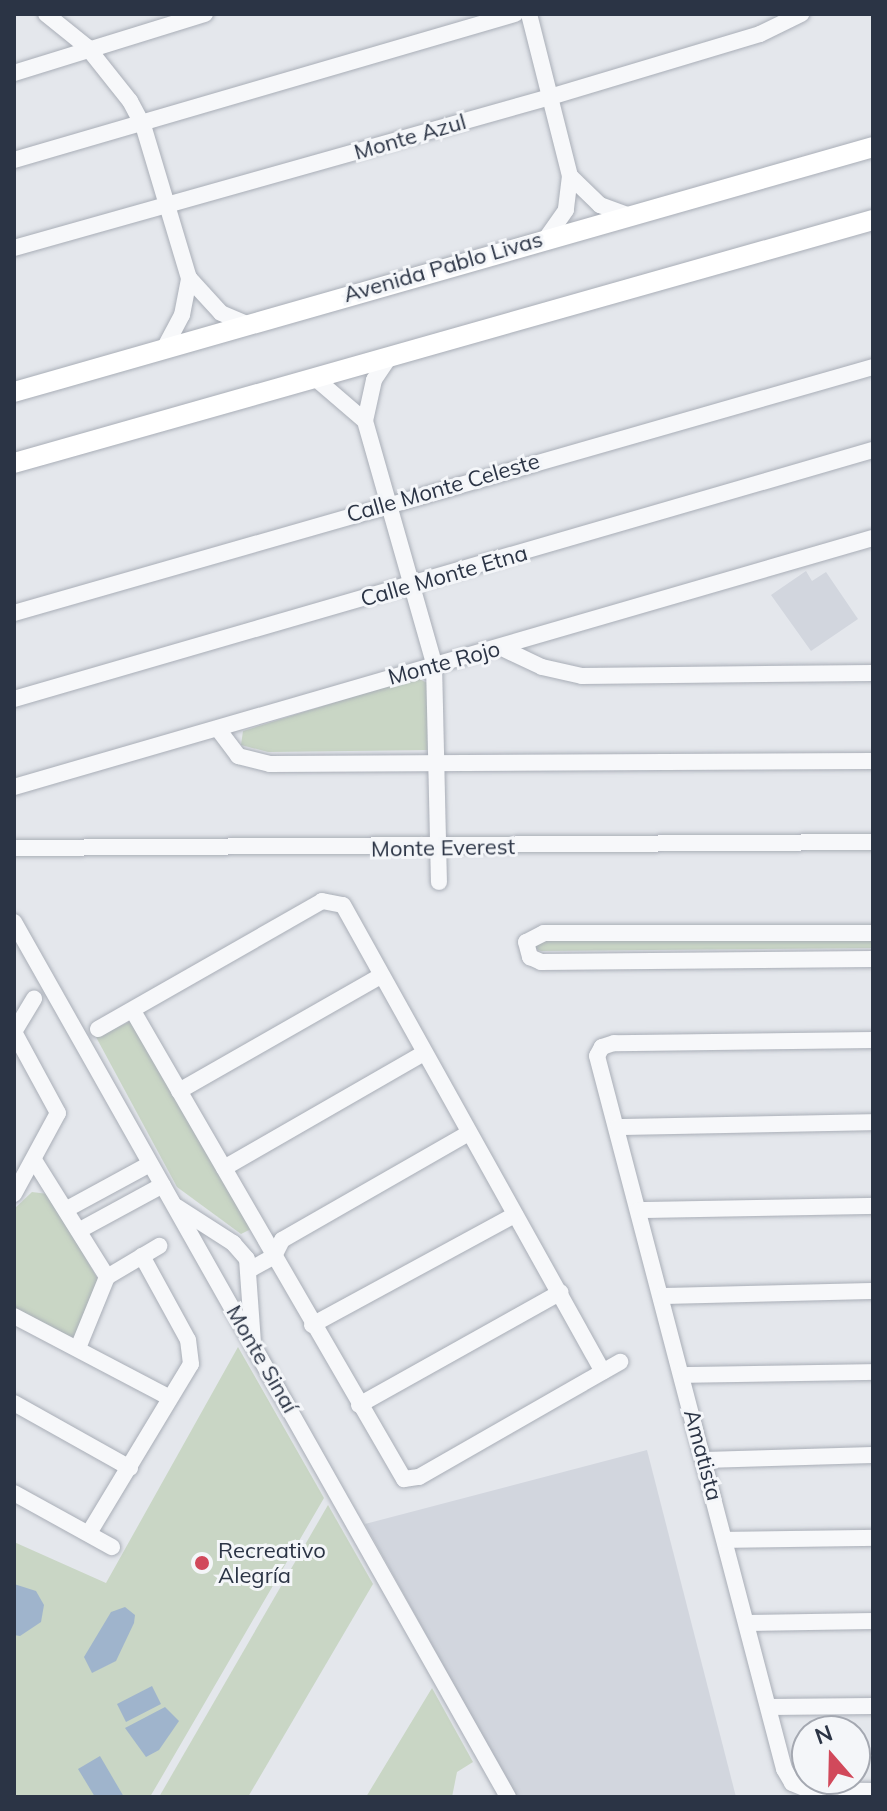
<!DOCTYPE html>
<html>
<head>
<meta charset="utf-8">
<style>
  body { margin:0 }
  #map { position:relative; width:887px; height:1811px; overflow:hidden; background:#e4e7ec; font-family:Mulish,sans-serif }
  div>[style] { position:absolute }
  .built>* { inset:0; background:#d2d6de }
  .green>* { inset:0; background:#c9d6c5 }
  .water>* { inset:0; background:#9fb4cc }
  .roads { filter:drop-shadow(0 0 2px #a9aeb7) drop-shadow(0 0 2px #a9aeb7) }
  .minor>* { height:16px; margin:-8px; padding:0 8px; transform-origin:8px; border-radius:8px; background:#f7f8fa }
  .major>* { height:20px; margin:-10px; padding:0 10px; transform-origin:10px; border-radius:10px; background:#fff }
  .dots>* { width:22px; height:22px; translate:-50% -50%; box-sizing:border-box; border:4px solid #f4f6f9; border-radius:50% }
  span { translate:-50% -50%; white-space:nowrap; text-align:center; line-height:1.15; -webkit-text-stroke:6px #f4f6f9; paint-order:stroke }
  .street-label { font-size:22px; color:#2b3445 }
  .poi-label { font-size:22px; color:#2b3445 }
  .left { translate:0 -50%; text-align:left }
  .frame { position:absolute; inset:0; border:16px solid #2b3445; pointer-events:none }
  .north { position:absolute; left:791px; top:1715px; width:80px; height:80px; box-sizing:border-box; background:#f4f6f9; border:2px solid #a4a8b1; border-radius:50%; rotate:340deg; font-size:22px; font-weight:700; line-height:32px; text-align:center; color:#2b3445 }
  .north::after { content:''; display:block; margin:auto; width:28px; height:36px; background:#d1495b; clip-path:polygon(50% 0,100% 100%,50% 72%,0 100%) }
</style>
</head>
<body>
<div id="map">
  <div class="built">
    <i style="clip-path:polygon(806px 571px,812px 581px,826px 572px,858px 619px,811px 651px,771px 595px)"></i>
    <i style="clip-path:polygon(647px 1450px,736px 1797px,516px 1797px,365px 1524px)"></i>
  </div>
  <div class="green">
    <i style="clip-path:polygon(416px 677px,427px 683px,429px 750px,268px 752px,241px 745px,243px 731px)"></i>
    <i style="clip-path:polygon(873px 937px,873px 948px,541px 951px,532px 947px,533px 939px)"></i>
    <i style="clip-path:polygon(131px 1021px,251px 1229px,241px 1234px,177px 1187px,96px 1037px)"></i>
    <i style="clip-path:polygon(32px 1192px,48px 1194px,99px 1281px,78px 1335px,70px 1338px,14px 1309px,14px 1209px)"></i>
    <i style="clip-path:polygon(238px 1347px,324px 1498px,150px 1797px,14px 1797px,14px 1542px,106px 1583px)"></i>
    <i style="clip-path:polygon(328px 1505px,373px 1584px,248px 1797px,159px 1797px)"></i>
    <i style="clip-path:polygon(432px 1688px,473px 1762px,457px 1772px,452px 1797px,366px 1797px)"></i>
  </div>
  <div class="water">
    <i style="clip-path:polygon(14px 1584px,36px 1591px,44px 1605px,41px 1622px,20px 1636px,14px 1635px)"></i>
    <i style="clip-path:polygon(125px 1607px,135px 1615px,134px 1623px,116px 1661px,92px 1673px,84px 1657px,111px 1612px)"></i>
    <i style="clip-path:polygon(152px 1686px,161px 1704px,126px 1722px,117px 1704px)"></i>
    <i style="clip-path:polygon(165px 1707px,179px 1721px,159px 1750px,146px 1757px,125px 1728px)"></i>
    <i style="clip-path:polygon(100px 1756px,124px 1797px,95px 1797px,78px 1769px)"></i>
  </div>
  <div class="roads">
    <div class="minor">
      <i style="left:46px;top:14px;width:53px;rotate:38.8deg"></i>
      <i style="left:87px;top:47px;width:69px;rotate:51.5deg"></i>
      <i style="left:130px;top:101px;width:27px;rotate:62deg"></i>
      <i style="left:143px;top:125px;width:160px;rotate:73.3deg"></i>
      <i style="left:189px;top:278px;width:47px;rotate:47.6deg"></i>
      <i style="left:221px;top:313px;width:25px;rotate:23deg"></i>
      <i style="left:529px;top:14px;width:167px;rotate:75.8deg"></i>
      <i style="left:570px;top:176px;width:34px;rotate:97deg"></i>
      <i style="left:566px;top:210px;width:35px;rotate:125deg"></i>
      <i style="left:14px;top:73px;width:200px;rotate:-17.2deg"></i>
      <i style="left:14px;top:160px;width:522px;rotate:-16.25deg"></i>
      <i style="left:570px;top:176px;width:42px;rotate:44deg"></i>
      <i style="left:600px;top:205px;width:32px;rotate:20deg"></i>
      <i style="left:14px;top:248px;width:557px;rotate:-15.73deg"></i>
      <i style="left:550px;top:97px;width:219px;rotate:-16.7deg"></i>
      <i style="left:760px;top:34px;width:46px;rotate:-26deg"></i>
      <i style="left:166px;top:345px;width:34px;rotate:-62deg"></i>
      <i style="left:182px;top:315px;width:38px;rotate:-79deg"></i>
      <i style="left:388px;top:359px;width:25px;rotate:124deg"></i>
      <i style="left:374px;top:380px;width:42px;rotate:102.4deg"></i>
      <i style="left:365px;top:421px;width:253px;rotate:74.1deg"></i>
      <i style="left:434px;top:664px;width:218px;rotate:88.7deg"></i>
      <i style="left:315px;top:378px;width:66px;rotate:40.7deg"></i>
      <i style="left:14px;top:613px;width:894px;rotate:-15.98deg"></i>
      <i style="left:502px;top:648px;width:44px;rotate:25.4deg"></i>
      <i style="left:542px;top:667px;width:41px;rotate:12.7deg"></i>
      <i style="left:582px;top:676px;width:291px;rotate:-0.6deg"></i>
      <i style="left:14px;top:699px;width:894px;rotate:-16.17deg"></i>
      <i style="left:218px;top:729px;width:34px;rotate:53deg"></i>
      <i style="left:238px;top:756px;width:33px;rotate:14deg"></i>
      <i style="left:270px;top:764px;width:603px;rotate:-0.29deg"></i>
      <i style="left:14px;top:787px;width:894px;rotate:-16.17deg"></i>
      <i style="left:14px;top:848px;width:859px;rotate:-0.4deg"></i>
      <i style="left:14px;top:922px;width:1005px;rotate:60.55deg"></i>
      <i style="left:873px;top:933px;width:329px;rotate:180deg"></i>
      <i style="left:544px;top:933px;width:20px;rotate:153deg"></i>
      <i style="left:526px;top:942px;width:16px;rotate:75deg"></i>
      <i style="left:530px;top:957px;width:12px;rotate:24deg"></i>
      <i style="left:541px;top:962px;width:332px;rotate:-0.5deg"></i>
      <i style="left:133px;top:1011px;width:541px;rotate:59.93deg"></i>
      <i style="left:404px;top:1479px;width:15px;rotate:-8deg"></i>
      <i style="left:419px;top:1477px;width:232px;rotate:-29.8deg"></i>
      <i style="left:98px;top:1029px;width:258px;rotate:-29.7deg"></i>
      <i style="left:322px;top:901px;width:21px;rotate:11deg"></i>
      <i style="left:343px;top:905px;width:534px;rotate:60.89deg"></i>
      <i style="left:14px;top:1032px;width:39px;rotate:-59deg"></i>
      <i style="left:873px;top:1040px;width:259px;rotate:179.3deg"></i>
      <i style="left:614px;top:1043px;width:13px;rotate:162deg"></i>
      <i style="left:602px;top:1047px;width:10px;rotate:119deg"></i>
      <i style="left:597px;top:1056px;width:737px;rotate:75.3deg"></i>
      <i style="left:784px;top:1769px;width:16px;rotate:60deg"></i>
      <i style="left:792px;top:1783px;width:18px;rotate:22deg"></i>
      <i style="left:809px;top:1790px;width:64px;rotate:0.9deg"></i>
      <i style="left:179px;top:1091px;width:232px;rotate:-29.7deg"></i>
      <i style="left:618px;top:1127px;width:255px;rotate:-1.1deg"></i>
      <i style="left:34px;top:1160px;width:138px;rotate:58deg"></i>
      <i style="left:224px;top:1168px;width:231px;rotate:-29.9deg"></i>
      <i style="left:14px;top:1194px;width:92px;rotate:-61.5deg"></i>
      <i style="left:58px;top:1113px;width:92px;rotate:-118.5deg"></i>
      <i style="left:177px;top:1207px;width:67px;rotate:32.7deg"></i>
      <i style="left:233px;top:1243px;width:21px;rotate:49deg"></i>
      <i style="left:247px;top:1259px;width:84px;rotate:85.9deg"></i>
      <i style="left:67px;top:1209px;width:94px;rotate:-28.5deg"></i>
      <i style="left:639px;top:1210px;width:234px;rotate:-1deg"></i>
      <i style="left:80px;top:1230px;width:94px;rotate:-28.5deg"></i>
      <i style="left:251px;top:1269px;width:26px;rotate:-29deg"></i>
      <i style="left:274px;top:1256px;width:18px;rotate:-63deg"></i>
      <i style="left:282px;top:1240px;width:215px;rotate:-29.8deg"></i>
      <i style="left:107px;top:1277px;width:61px;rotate:-30.8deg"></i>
      <i style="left:662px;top:1296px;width:211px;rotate:-1.4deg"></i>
      <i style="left:14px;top:1316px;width:176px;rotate:27.7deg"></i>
      <i style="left:312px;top:1325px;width:231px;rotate:-28.5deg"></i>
      <i style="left:78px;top:1348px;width:77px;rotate:-67.8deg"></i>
      <i style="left:682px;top:1375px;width:191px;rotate:-0.9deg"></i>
      <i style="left:14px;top:1403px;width:133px;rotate:29.3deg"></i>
      <i style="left:359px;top:1405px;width:231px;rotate:-29.2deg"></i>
      <i style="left:704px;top:1460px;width:169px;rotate:-1.7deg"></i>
      <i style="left:14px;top:1493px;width:112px;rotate:28.9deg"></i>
      <i style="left:89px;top:1533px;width:197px;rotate:-58.9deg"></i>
      <i style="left:191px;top:1364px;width:24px;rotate:-97deg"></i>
      <i style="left:188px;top:1340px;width:96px;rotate:-118.7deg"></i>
      <i style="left:725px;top:1540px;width:148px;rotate:-0.8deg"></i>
      <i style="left:747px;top:1623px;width:126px;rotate:-0.9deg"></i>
      <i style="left:769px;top:1707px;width:104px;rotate:-0.6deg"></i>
    </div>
    <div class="major">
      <i style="left:14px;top:392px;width:893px;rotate:-15.92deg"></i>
      <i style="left:14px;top:463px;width:893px;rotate:-15.8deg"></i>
    </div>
  </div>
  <div class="dots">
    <i style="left:202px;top:1563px;background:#d1495b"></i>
  </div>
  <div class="street-label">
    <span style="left:410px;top:137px;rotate:-16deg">Monte Azul</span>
    <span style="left:443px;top:267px;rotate:-16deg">Avenida Pablo Livas</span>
    <span style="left:443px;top:488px;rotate:-16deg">Calle Monte Celeste</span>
    <span style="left:444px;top:576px;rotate:-16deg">Calle Monte Etna</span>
    <span style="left:444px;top:663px;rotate:-15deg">Monte Rojo</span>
    <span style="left:443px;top:848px;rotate:-1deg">Monte Everest</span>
    <span style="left:262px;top:1359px;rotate:60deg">Monte Sinaí</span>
    <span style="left:703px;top:1455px;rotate:75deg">Amatista</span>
  </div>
  <div class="poi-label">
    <span class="left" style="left:218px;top:1563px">Recreativo<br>Alegría</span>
  </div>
  <div class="frame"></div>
  <div class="north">N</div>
</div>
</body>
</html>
